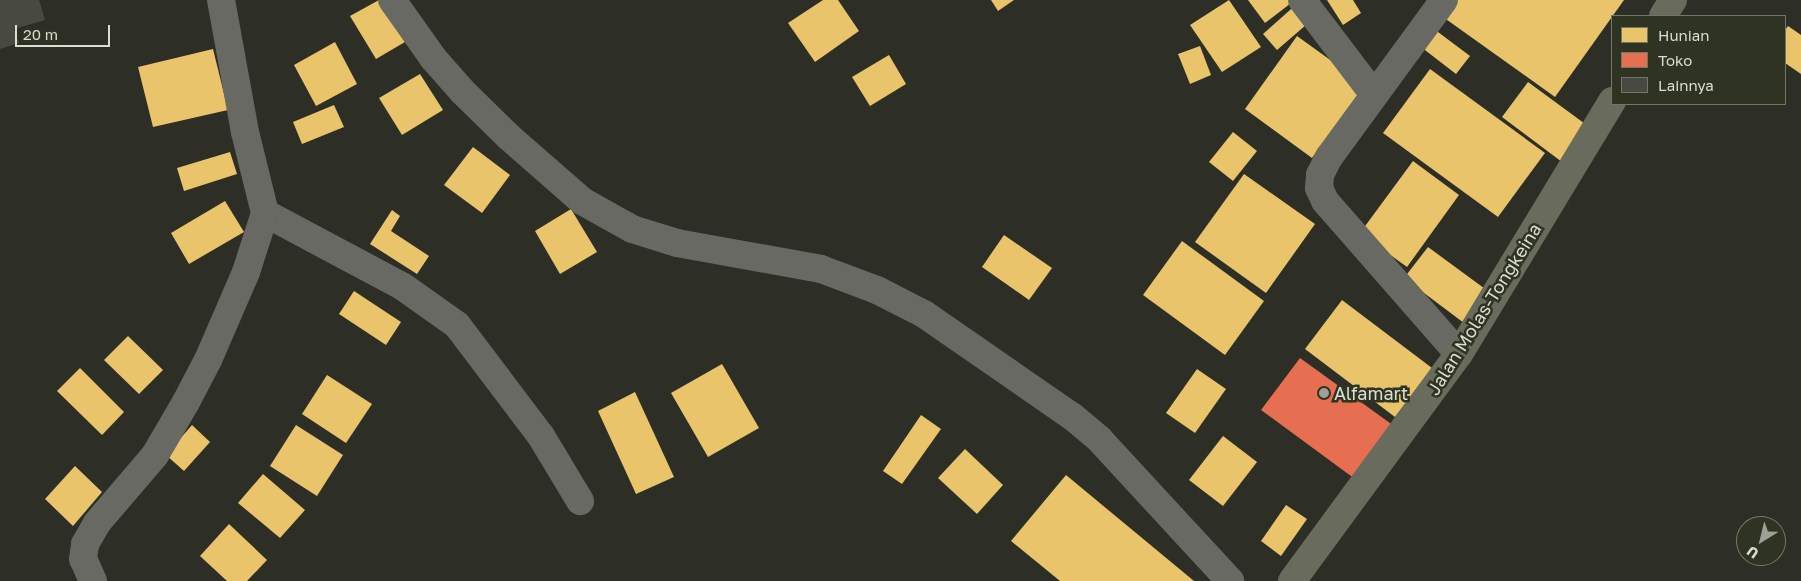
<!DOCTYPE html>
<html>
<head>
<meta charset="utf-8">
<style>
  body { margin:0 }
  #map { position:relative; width:1801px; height:581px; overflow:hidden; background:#2d2f26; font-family:"Golos Text",sans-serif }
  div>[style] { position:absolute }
  .homes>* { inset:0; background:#e9c46a }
  .shops>* { inset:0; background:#e76f51 }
  .building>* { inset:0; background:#484a42 }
  .minor>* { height:28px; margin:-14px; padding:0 14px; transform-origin:14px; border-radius:14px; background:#676962 }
  .major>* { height:28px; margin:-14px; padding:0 14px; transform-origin:14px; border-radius:14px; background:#696b5d }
  .dots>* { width:14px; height:14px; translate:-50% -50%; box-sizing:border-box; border:2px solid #2f3322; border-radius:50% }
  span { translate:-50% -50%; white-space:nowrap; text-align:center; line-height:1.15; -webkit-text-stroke:5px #2f3322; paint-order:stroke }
  .street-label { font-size:18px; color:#daddd2 }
  .poi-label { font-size:18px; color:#daddd2 }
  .left { translate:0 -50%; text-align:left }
  .legend { position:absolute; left:1611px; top:15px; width:175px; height:90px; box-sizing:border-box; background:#2f3322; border:1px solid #737768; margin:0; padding:6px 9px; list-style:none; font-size:15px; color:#daddd2 }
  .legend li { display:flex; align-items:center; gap:10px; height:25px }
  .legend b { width:25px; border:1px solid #737768 }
  .north { position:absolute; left:1736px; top:516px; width:50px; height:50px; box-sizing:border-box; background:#2f3322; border:1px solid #737768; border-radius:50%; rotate:216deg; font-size:14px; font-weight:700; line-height:20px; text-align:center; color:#daddd2 }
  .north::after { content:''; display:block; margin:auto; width:18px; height:22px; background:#9da096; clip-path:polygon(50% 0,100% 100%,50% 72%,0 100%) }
  .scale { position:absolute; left:15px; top:25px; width:95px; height:22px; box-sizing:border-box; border:2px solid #daddd2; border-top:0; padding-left:6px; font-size:15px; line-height:18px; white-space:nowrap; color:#daddd2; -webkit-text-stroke:4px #2f3322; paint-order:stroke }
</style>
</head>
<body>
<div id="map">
  <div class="homes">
    <i style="clip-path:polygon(379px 0,405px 42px,376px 59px,350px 16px)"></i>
    <i style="clip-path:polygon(823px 0,838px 0,859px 31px,815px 62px,788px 23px)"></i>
    <i style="clip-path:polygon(991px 0,1014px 0,998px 11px)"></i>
    <i style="clip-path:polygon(1229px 0,1261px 47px,1222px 72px,1190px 25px)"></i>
    <i style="clip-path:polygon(1248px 0,1295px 0,1265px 23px)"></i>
    <i style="clip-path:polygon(1327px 0,1353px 0,1361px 13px,1343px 25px)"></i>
    <i style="clip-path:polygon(1455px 0,1624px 0,1555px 97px,1443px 17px)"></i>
    <i style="clip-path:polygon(1299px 2px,1314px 18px,1277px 50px,1263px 34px)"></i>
    <i style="clip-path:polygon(1788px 26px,1801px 35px,1801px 74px,1785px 63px,1785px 30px)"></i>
    <i style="clip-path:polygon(1434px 29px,1470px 56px,1456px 74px,1421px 47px)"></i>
    <i style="clip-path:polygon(1297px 36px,1365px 85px,1312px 158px,1245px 109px)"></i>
    <i style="clip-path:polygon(335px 42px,357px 84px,316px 106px,294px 65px)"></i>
    <i style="clip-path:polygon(1200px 46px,1211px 75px,1190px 84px,1178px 54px)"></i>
    <i style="clip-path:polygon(213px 49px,228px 110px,153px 127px,138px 67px)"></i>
    <i style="clip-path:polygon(889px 55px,906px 84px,870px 106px,852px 77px)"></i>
    <i style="clip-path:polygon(1430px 69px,1545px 153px,1498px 217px,1383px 133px)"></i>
    <i style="clip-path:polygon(420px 74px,443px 110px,402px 135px,379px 98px)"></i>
    <i style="clip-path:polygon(1528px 82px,1592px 129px,1566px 165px,1502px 117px)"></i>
    <i style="clip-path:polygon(334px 105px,344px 127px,302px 144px,293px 122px)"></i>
    <i style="clip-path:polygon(1233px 132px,1257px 151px,1233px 181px,1209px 162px)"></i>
    <i style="clip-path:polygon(473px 147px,510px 175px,482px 213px,444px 185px)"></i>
    <i style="clip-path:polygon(230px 152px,237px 174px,184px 191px,177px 168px)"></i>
    <i style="clip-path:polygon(1413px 161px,1459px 195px,1407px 267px,1360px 233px)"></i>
    <i style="clip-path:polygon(1244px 174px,1315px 224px,1266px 293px,1195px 242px)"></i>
    <i style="clip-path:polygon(225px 201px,244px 232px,189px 264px,171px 233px)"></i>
    <i style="clip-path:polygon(571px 209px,597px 252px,560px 274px,535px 231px)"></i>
    <i style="clip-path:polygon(392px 210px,400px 216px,391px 231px,429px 256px,417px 274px,370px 244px)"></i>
    <i style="clip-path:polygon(1004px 235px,1052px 268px,1029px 300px,982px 267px)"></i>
    <i style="clip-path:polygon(1182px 241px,1264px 301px,1225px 355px,1143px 295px)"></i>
    <i style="clip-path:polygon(1428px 247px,1492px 294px,1468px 326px,1404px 278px)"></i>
    <i style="clip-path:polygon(354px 291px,401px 322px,386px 345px,339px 314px)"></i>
    <i style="clip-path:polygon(1342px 300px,1432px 368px,1395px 417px,1305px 349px)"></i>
    <i style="clip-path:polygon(128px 336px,163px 370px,139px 394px,104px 360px)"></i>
    <i style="clip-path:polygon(722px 364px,759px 428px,708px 457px,671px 393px)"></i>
    <i style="clip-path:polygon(80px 368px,124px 412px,102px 435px,57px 391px)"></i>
    <i style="clip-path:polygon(1197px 369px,1226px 389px,1195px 433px,1166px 413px)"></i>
    <i style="clip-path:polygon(327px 375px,372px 404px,346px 443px,302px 414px)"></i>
    <i style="clip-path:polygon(635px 392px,674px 477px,636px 494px,598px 411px)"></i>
    <i style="clip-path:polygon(921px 415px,941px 429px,902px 484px,883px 471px)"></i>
    <i style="clip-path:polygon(192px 425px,210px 442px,184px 471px,166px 455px)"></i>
    <i style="clip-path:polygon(296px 425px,343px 455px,317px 496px,270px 466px)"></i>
    <i style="clip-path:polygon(1223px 436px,1257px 462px,1223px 506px,1189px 480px)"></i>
    <i style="clip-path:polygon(965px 449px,1003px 485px,977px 514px,938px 478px)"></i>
    <i style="clip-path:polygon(75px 466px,102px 492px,73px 526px,45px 499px)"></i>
    <i style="clip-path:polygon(263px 474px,305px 510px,280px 538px,238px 503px)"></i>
    <i style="clip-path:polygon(1066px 475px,1194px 581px,1060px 581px,1011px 541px)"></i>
    <i style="clip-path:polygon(1286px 505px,1307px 519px,1281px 556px,1261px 541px)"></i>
    <i style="clip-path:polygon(229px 524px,267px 560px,247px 581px,227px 581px,200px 556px)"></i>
  </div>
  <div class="shops">
    <i style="clip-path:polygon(1300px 358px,1394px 426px,1355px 479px,1261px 410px)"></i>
  </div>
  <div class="building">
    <i style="clip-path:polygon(0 0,39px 0,45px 20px,14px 29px,19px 43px,0 49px)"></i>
  </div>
  <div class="minor">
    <i style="left:392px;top:0;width:71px;rotate:54.7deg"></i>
    <i style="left:433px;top:58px;width:45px;rotate:48.6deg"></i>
    <i style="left:463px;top:92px;width:64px;rotate:44.4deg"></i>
    <i style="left:509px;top:137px;width:97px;rotate:41.2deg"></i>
    <i style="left:582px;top:201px;width:57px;rotate:29.2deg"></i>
    <i style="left:632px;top:229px;width:47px;rotate:17.3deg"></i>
    <i style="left:677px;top:243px;width:146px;rotate:10.2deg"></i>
    <i style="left:821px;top:269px;width:60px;rotate:20.6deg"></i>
    <i style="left:877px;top:290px;width:53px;rotate:27.1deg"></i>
    <i style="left:924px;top:314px;width:181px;rotate:34.7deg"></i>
    <i style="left:1073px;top:417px;width:35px;rotate:40deg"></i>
    <i style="left:1100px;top:440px;width:192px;rotate:47.3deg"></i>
    <i style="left:1302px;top:0;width:119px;rotate:52.8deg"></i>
    <i style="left:1444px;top:0;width:195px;rotate:126.2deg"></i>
    <i style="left:1329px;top:157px;width:20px;rotate:117deg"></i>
    <i style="left:1320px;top:175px;width:13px;rotate:94deg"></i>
    <i style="left:1319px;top:188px;width:14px;rotate:65deg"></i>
    <i style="left:1325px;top:201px;width:203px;rotate:48.8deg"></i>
    <i style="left:265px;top:213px;width:155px;rotate:28.1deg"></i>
    <i style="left:402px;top:286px;width:67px;rotate:35.3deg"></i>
    <i style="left:457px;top:325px;width:139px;rotate:52.9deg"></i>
    <i style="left:541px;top:436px;width:76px;rotate:59deg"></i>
    <i style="left:93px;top:581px;width:24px;rotate:-114deg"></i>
    <i style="left:83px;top:559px;width:15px;rotate:-82deg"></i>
    <i style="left:85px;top:544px;width:24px;rotate:-60deg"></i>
    <i style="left:97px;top:523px;width:89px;rotate:-49.5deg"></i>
    <i style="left:155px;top:455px;width:61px;rotate:-59.7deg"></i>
    <i style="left:186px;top:402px;width:47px;rotate:-62.4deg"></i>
    <i style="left:208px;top:360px;width:96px;rotate:-66.6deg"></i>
    <i style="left:246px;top:272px;width:62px;rotate:-72.1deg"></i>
    <i style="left:265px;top:213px;width:83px;rotate:-103.9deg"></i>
    <i style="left:245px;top:132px;width:134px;rotate:-100.3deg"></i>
  </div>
  <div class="major">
    <i style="left:1663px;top:16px;width:19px;rotate:-58deg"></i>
    <i style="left:1292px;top:581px;width:282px;rotate:-53.7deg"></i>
    <i style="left:1459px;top:354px;width:296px;rotate:-58.8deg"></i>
  </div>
  <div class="dots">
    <i style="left:1324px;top:393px;background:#9da096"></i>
  </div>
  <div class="street-label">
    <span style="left:1484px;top:309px;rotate:-58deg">Jalan Molas-Tongkeina</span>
  </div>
  <div class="poi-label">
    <span class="left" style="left:1334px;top:393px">Alfamart</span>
  </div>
  <ul class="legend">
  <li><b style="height:14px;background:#e9c46a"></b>Hunian</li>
  <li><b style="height:14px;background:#e76f51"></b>Toko</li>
  <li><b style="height:14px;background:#484a42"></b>Lainnya</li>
  </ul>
  <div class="north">U</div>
  <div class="scale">20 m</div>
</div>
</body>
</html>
